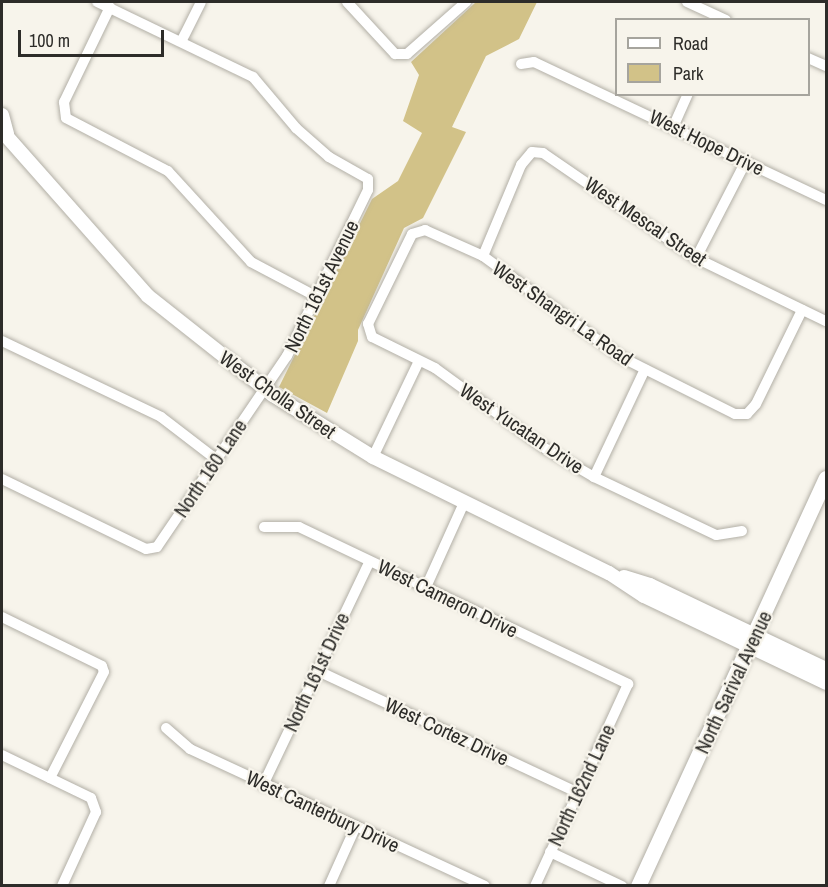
<!DOCTYPE html>
<html>
<head>
<meta charset="utf-8">
<style>
  body { margin:0 }
  #map { position:relative; width:828px; height:887px; overflow:hidden; background:#f7f4eb; font-family:"Archivo Narrow",sans-serif }
  div>[style] { position:absolute }
  .green>* { inset:0; background:#d2c288 }
  .roads { filter:drop-shadow(0 0 2px #b2afa6) drop-shadow(0 0 2px #b2afa6) }
  .minor>* { height:10px; margin:-5px; padding:0 5px; transform-origin:5px; border-radius:5px; background:#fff }
  .tertiary>* { height:14px; margin:-7px; padding:0 7px; transform-origin:7px; border-radius:7px; background:#fff }
  .secondary>* { height:15px; margin:-7.5px; padding:0 7.5px; transform-origin:7.5px; border-radius:7.5px; background:#fff }
  span { translate:-50% -50%; white-space:nowrap; text-align:center; line-height:1.15; -webkit-text-stroke:4.5px #f7f4eb; paint-order:stroke }
  .street-label { font-size:20px; color:#2d2c29 }
  .frame { position:absolute; inset:0; border:3px solid #2d2c29; pointer-events:none }
  .legend { position:absolute; left:615px; top:18px; width:195px; height:78px; box-sizing:border-box; background:#f7f4eb; border:2px solid #a6a49d; margin:0; padding:8px 10px; list-style:none; font-size:18px; color:#2d2c29 }
  .legend li { display:flex; align-items:center; gap:12px; height:30px }
  .legend b { width:30px; border:2px solid #a6a49d }
  .scale { position:absolute; left:18px; top:30px; width:146px; height:27px; box-sizing:border-box; border:3px solid #2d2c29; border-top:0; padding-left:8px; font-size:18px; line-height:21px; white-space:nowrap; color:#2d2c29; -webkit-text-stroke:4px #f7f4eb; paint-order:stroke }
</style>
</head>
<body>
<div id="map">
  <div class="green">
    <i style="clip-path:polygon(476px 2px,537px 2px,519px 39px,486px 56px,452px 127px,466px 132px,423px 218px,404px 228px,358px 330px,358px 341px,327px 413px,279px 387px,372px 199px,398px 181px,422px 133px,403px 121px,419px 75px,411px 62px)"></i>
  </div>
  <div class="roads">
    <div class="minor">
      <i style="left:347px;top:2px;width:71px;rotate:47.3deg"></i>
      <i style="left:395px;top:54px;width:12px"></i>
      <i style="left:407px;top:54px;width:79px;rotate:-41.4deg"></i>
      <i style="left:687px;top:2px;width:43px;rotate:24.8deg"></i>
      <i style="left:110px;top:7px;width:106px;rotate:115.8deg"></i>
      <i style="left:64px;top:102px;width:16px;rotate:83deg"></i>
      <i style="left:66px;top:118px;width:115px;rotate:27.5deg"></i>
      <i style="left:168px;top:171px;width:123px;rotate:47.6deg"></i>
      <i style="left:251px;top:262px;width:75px;rotate:27.9deg"></i>
      <i style="left:182px;top:40px;width:42px;rotate:-63.4deg"></i>
      <i style="left:808px;top:58px;width:20px;rotate:24deg"></i>
      <i style="left:521px;top:64px;width:13px;rotate:-9deg"></i>
      <i style="left:534px;top:62px;width:323px;rotate:25.3deg"></i>
      <i style="left:674px;top:125px;width:34px;rotate:-66deg"></i>
      <i style="left:483px;top:256px;width:99px;rotate:-67.3deg"></i>
      <i style="left:521px;top:165px;width:17px;rotate:-50deg"></i>
      <i style="left:532px;top:152px;width:11px;rotate:5deg"></i>
      <i style="left:543px;top:153px;width:186px;rotate:34.5deg"></i>
      <i style="left:696px;top:258px;width:144px;rotate:25.9deg"></i>
      <i style="left:696px;top:258px;width:109px;rotate:-62.7deg"></i>
      <i style="left:2px;top:341px;width:176px;rotate:25.5deg"></i>
      <i style="left:161px;top:417px;width:71px;rotate:37.5deg"></i>
      <i style="left:373px;top:457px;width:106px;rotate:-64.4deg"></i>
      <i style="left:594px;top:477px;width:119px;rotate:-64.7deg"></i>
      <i style="left:2px;top:479px;width:160px;rotate:25.9deg"></i>
      <i style="left:146px;top:549px;width:11px;rotate:-10deg"></i>
      <i style="left:157px;top:547px;width:231px;rotate:-55.8deg"></i>
      <i style="left:287px;top:356px;width:185px;rotate:-64deg"></i>
      <i style="left:368px;top:190px;width:11px;rotate:-90deg"></i>
      <i style="left:368px;top:179px;width:45px;rotate:-150.6deg"></i>
      <i style="left:329px;top:157px;width:44px;rotate:-138.7deg"></i>
      <i style="left:296px;top:128px;width:67px;rotate:-130.1deg"></i>
      <i style="left:253px;top:77px;width:173px;rotate:-154.3deg"></i>
      <i style="left:264px;top:527px;width:35px"></i>
      <i style="left:299px;top:527px;width:365px;rotate:25.5deg"></i>
      <i style="left:628px;top:684px;width:222px;rotate:114.7deg"></i>
      <i style="left:742px;top:531px;width:26px;rotate:171deg"></i>
      <i style="left:716px;top:535px;width:135px;rotate:-154.6deg"></i>
      <i style="left:594px;top:477px;width:56px;rotate:-149.7deg"></i>
      <i style="left:546px;top:449px;width:137px;rotate:-143.9deg"></i>
      <i style="left:435px;top:368px;width:70px;rotate:-153.8deg"></i>
      <i style="left:372px;top:337px;width:14px;rotate:-107deg"></i>
      <i style="left:368px;top:324px;width:100px;rotate:-63.9deg"></i>
      <i style="left:412px;top:234px;width:14px;rotate:-17deg"></i>
      <i style="left:425px;top:230px;width:64px;rotate:24.1deg"></i>
      <i style="left:483px;top:256px;width:171px;rotate:36.2deg"></i>
      <i style="left:621px;top:357px;width:127px;rotate:26.6deg"></i>
      <i style="left:735px;top:414px;width:12px"></i>
      <i style="left:747px;top:414px;width:13px;rotate:-48deg"></i>
      <i style="left:756px;top:404px;width:105px;rotate:-63.9deg"></i>
      <i style="left:426px;top:587px;width:92px;rotate:-65.7deg"></i>
      <i style="left:2px;top:617px;width:111px;rotate:26.1deg"></i>
      <i style="left:102px;top:666px;width:6px;rotate:72deg"></i>
      <i style="left:104px;top:672px;width:119px;rotate:117deg"></i>
      <i style="left:316px;top:670px;width:289px;rotate:25.1deg"></i>
      <i style="left:166px;top:728px;width:32px;rotate:41deg"></i>
      <i style="left:190px;top:749px;width:325px;rotate:24.9deg"></i>
      <i style="left:2px;top:755px;width:99px;rotate:25.8deg"></i>
      <i style="left:91px;top:798px;width:15px;rotate:70deg"></i>
      <i style="left:96px;top:812px;width:81px;rotate:114.7deg"></i>
      <i style="left:263px;top:785px;width:248px;rotate:-64.5deg"></i>
      <i style="left:550px;top:852px;width:80px;rotate:25.3deg"></i>
      <i style="left:329px;top:886px;width:66px;rotate:-65.8deg"></i>
    </div>
    <div class="tertiary">
      <i style="left:2px;top:115px;width:20px;rotate:75deg"></i>
      <i style="left:2px;top:131px;width:220px;rotate:48.5deg"></i>
      <i style="left:148px;top:296px;width:159px;rotate:38.4deg"></i>
      <i style="left:273px;top:395px;width:118px;rotate:31.8deg"></i>
      <i style="left:373px;top:457px;width:263px;rotate:26.2deg"></i>
      <i style="left:609px;top:573px;width:42px;rotate:33.3deg"></i>
      <i style="left:644px;top:596px;width:202px;rotate:25.5deg"></i>
      <i style="left:624px;top:577px;width:27px;rotate:17deg"></i>
      <i style="left:650px;top:585px;width:195px;rotate:25.5deg"></i>
    </div>
    <div class="secondary">
      <i style="left:638px;top:886px;width:449px;rotate:-65.3deg"></i>
    </div>
  </div>
  <div class="street-label">
    <span style="left:707px;top:142px;rotate:26deg">West Hope Drive</span>
    <span style="left:646px;top:221px;rotate:34deg">West Mescal Street</span>
    <span style="left:321px;top:286px;rotate:-64deg">North 161st Avenue</span>
    <span style="left:563px;top:313px;rotate:35deg">West Shangri La Road</span>
    <span style="left:278px;top:394px;rotate:35deg">West Cholla Street</span>
    <span style="left:522px;top:428px;rotate:34deg">West Yucatan Drive</span>
    <span style="left:210px;top:468px;rotate:-56deg">North 160 Lane</span>
    <span style="left:448px;top:598px;rotate:26deg">West Cameron Drive</span>
    <span style="left:316px;top:672px;rotate:-65deg">North 161st Drive</span>
    <span style="left:733px;top:682px;rotate:-65deg">North Sarival Avenue</span>
    <span style="left:447px;top:731px;rotate:25deg">West Cortez Drive</span>
    <span style="left:581px;top:785px;rotate:-65deg">North 162nd Lane</span>
    <span style="left:323px;top:811px;rotate:25deg">West Canterbury Drive</span>
  </div>
  <div class="frame"></div>
  <ul class="legend">
  <li><b style="height:8px;background:#fff"></b>Road</li>
  <li><b style="height:16px;background:#d2c288"></b>Park</li>
  </ul>
  <div class="scale">100 m</div>
</div>
</body>
</html>
